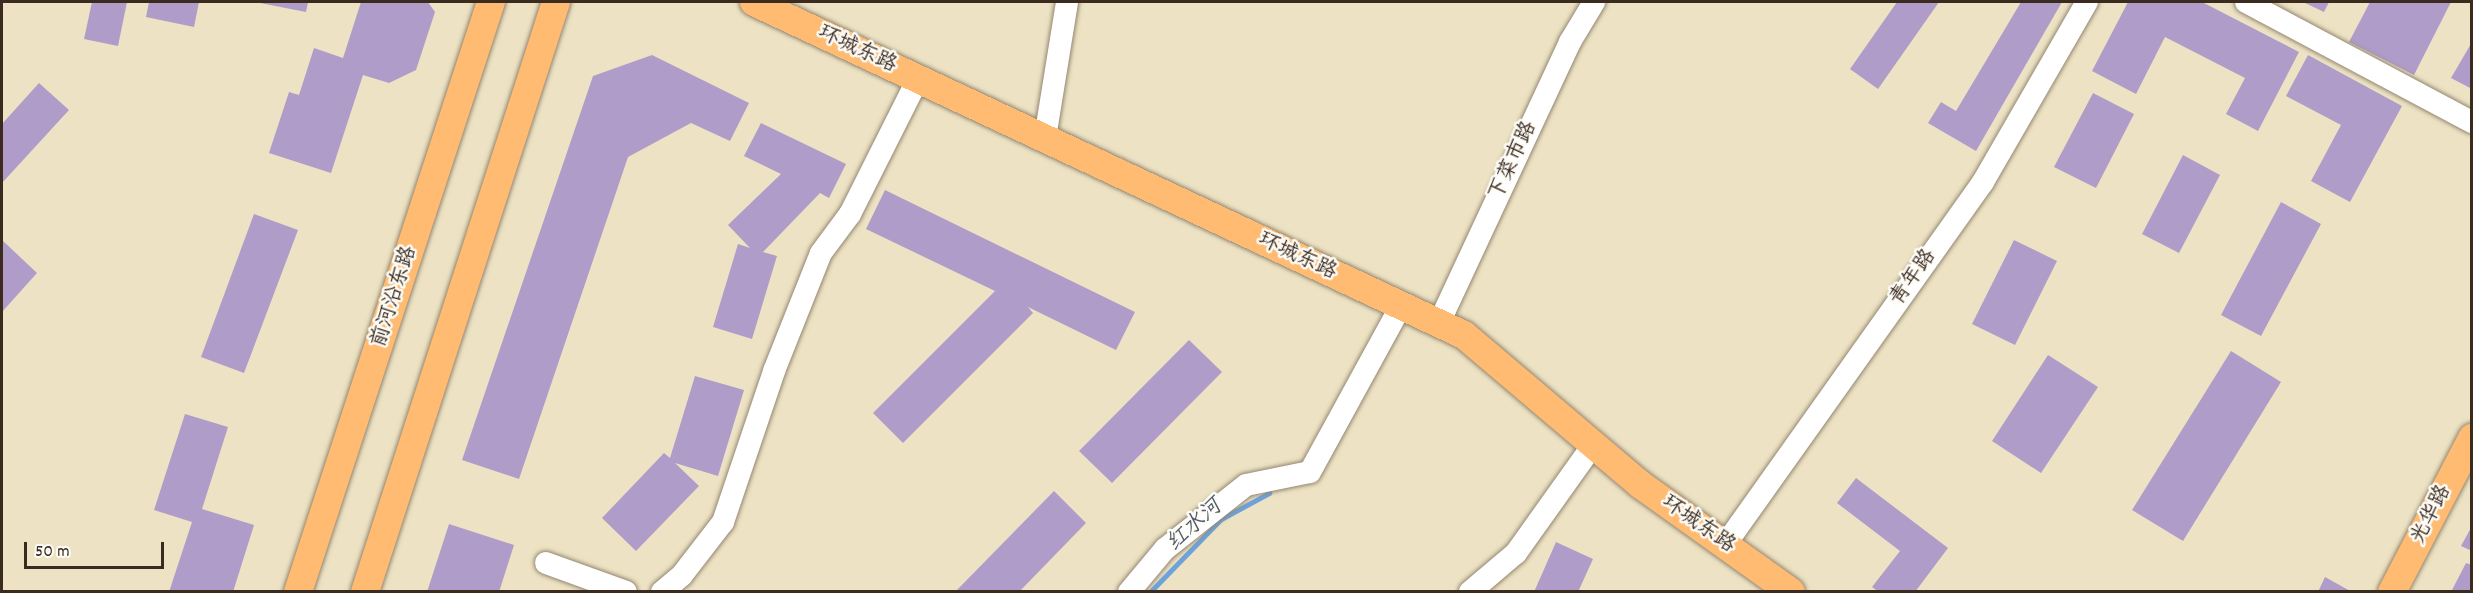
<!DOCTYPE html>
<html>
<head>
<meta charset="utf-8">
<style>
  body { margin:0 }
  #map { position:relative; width:2473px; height:593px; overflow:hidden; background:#ede3c4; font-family:Dekko,"LXGW WenKai TC",sans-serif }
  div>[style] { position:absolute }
  .stream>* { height:5px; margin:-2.5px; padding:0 2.5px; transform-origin:2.5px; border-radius:2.5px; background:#6da3db }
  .building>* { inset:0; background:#af9cc9 }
  .roads { filter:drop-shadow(0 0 2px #948671) drop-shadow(0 0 2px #948671) }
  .minor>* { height:22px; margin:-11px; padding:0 11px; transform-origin:11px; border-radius:11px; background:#fff }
  .major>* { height:28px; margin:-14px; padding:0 14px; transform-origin:14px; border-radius:14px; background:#ffbb71 }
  span { translate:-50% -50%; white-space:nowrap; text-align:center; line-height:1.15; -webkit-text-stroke:5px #fdfcf7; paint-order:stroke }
  .street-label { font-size:21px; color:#3b2a1e }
  .water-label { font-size:22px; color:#4f5a6a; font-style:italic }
  .frame { position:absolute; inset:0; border:3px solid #3b2a1e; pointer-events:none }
  .scale { position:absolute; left:24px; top:542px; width:140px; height:27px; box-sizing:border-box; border:3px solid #3b2a1e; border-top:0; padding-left:8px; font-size:18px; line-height:21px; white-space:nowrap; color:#3b2a1e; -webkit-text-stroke:4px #fdfcf7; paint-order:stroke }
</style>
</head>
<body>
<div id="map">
  <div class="stream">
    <i style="left:1150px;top:592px;width:102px;rotate:-45.8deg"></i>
    <i style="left:1221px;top:519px;width:55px;rotate:-28.4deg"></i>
  </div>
  <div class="building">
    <i style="clip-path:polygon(92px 2px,127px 2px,118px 46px,84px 39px)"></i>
    <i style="clip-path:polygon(149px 2px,199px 2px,194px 27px,146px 17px)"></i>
    <i style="clip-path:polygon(361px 2px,428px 2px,435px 12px,416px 70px,389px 83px,363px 75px,331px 173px,269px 153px,289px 92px,299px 95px,314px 48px,343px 58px)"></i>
    <i style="clip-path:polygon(1897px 2px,1939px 2px,1878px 89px,1850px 69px)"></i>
    <i style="clip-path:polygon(2021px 2px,2062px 2px,1976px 151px,1928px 123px,1941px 102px,1956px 111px)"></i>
    <i style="clip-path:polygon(2128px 2px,2202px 2px,2299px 52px,2258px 131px,2226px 114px,2245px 78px,2165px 37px,2136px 94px,2092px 71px)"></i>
    <i style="clip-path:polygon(2303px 2px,2329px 2px,2324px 12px)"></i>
    <i style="clip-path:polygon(2370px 2px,2451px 2px,2414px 75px,2349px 42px)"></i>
    <i style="clip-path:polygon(260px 3px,260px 2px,308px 2px,306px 12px)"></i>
    <i style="clip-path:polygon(2472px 42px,2472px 89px,2451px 78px)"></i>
    <i style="clip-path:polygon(652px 55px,749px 103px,730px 141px,691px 123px,628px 157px,519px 479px,462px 460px,593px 76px)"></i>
    <i style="clip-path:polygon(2308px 55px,2402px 106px,2350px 202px,2311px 181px,2341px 125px,2286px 96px)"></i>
    <i style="clip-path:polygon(39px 83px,69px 110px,2px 183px,2px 124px)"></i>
    <i style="clip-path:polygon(2093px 93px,2134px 114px,2096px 188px,2054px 167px)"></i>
    <i style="clip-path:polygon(761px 123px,846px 164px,829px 198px,820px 193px,763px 252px,777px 256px,752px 339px,713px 327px,738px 244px,750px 248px,728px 225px,781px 174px,744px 156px)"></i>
    <i style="clip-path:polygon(2183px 155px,2220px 175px,2179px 253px,2142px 234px)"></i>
    <i style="clip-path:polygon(885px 190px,1135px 312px,1116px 350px,1028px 307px,1033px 313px,903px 443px,873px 413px,995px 291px,866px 229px)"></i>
    <i style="clip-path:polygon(2281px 202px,2321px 224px,2261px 336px,2221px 315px)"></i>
    <i style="clip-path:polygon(254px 214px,298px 230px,244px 373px,201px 357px)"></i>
    <i style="clip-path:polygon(2px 240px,37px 273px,2px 312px)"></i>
    <i style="clip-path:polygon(2014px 240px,2057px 261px,2015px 345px,1972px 324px)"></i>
    <i style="clip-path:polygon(1189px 340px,1222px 372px,1112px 483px,1079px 451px)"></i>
    <i style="clip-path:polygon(2231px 351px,2281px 382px,2183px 541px,2132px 510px)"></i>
    <i style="clip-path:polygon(2048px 355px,2098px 387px,2041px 473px,1992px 441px)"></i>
    <i style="clip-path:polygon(695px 376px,744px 390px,718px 476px,675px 463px,699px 486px,636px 551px,602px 518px,664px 453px,670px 458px)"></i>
    <i style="clip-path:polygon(185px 414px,228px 427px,202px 509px,254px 525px,233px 592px,169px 592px,192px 522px,154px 510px)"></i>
    <i style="clip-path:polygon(1856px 478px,1948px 548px,1915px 592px,1879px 592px,1872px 587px,1900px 551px,1837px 503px)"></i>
    <i style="clip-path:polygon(1054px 491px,1086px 523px,1019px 592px,955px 592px)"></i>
    <i style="clip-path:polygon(449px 524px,514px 545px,499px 592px,427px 592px)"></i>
    <i style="clip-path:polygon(2472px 526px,2472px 551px,2461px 546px)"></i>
    <i style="clip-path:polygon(1556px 542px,1593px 559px,1578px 592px,1534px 592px)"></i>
    <i style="clip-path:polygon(2466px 563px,2472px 565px,2472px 592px,2451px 592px)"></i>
    <i style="clip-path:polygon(2325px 577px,2352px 592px,2318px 592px)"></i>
  </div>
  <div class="roads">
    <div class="minor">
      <i style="left:2246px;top:2px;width:256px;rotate:28deg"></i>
      <i style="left:1045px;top:138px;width:138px;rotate:-80.8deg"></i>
      <i style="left:1439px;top:323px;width:310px;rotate:-65deg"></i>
      <i style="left:1570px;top:42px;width:47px;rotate:-59deg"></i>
      <i style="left:1725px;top:545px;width:445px;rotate:-54.6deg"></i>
      <i style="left:1983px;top:182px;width:208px;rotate:-60deg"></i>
      <i style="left:546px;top:563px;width:85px;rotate:19.9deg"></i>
      <i style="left:662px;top:592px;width:26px;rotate:-40deg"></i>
      <i style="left:682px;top:575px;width:67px;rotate:-52.3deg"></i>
      <i style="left:723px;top:522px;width:159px;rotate:-71.3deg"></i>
      <i style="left:774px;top:371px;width:127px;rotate:-68.3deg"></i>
      <i style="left:821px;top:253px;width:49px;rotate:-53.4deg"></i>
      <i style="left:850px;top:214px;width:151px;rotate:-63.3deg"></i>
      <i style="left:1129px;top:592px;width:56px;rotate:-50.1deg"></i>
      <i style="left:1165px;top:549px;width:103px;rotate:-38.3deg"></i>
      <i style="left:1246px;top:485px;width:65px;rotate:-11.5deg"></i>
      <i style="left:1310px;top:472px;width:189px;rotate:-61.3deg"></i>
      <i style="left:1470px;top:592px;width:60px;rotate:-40.3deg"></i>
      <i style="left:1516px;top:553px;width:133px;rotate:-54.5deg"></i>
    </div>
    <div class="major">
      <i style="left:754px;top:2px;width:784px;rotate:25.13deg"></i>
      <i style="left:1464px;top:335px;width:232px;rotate:40.3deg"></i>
      <i style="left:1641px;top:485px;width:184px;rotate:35.5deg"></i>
      <i style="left:298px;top:592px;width:621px;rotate:-71.89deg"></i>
      <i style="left:365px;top:592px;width:620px;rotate:-72.06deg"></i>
      <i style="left:2392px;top:592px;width:174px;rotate:-62.5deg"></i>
    </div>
  </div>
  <div class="street-label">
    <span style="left:857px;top:50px;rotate:25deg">环城东路</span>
    <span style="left:1514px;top:161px;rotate:-65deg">下菜市路</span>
    <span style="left:1297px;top:257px;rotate:25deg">环城东路</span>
    <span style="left:1914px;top:278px;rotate:-55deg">青年路</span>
    <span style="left:395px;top:297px;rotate:-72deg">前河沿东路</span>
    <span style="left:2432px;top:515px;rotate:-63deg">光华路</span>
    <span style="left:1698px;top:525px;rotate:35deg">环城东路</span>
  </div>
  <div class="water-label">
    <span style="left:1195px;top:526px;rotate:-42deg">红水河</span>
  </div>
  <div class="frame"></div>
  <div class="scale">50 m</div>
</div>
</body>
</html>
